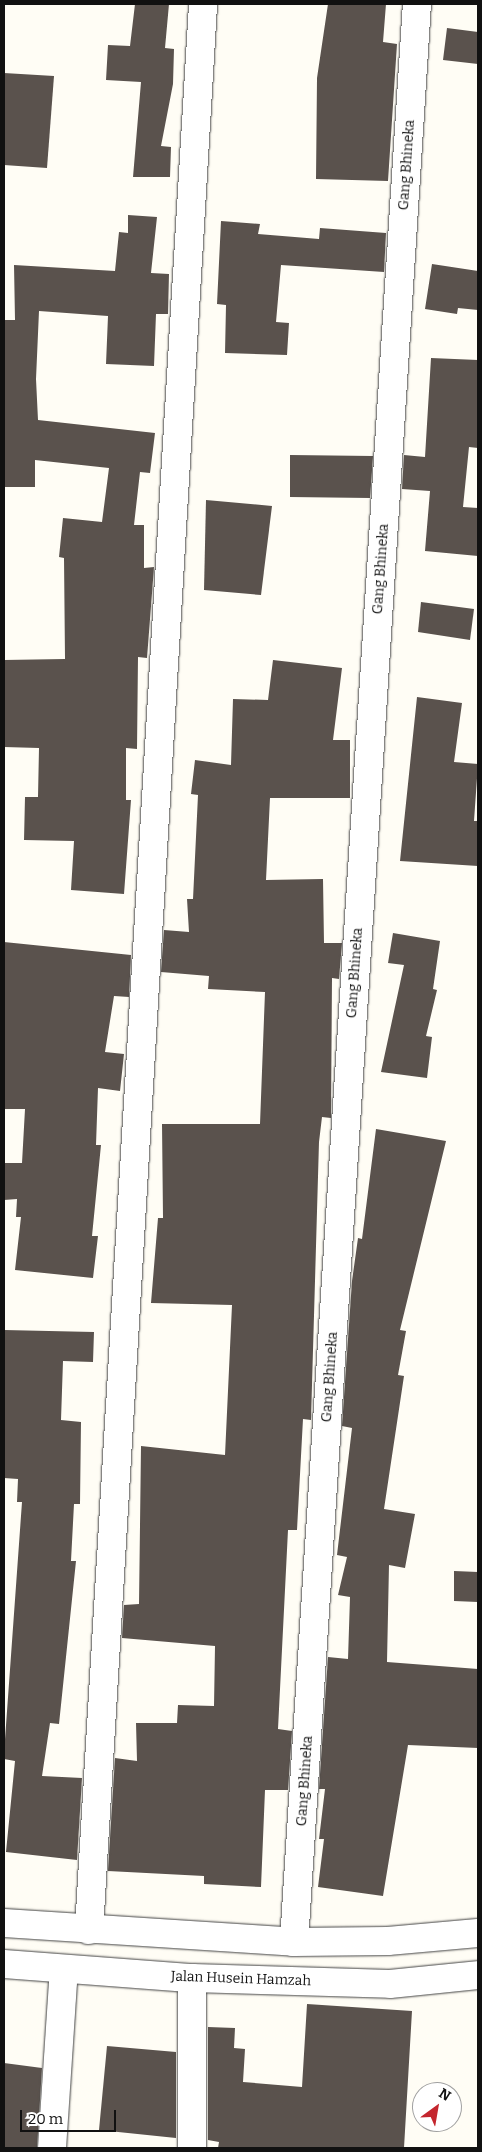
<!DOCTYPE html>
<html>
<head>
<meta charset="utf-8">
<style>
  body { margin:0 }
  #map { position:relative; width:482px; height:2152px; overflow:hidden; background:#fffdf5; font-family:Bitter,serif }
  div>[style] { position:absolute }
  .building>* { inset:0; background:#5a524d }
  .roads { filter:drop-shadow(0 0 1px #444) drop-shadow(0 0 1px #444) }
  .minor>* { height:28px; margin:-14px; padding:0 14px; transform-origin:14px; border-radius:14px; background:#fff }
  span { translate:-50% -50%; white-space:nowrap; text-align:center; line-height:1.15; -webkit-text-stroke:5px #fff; paint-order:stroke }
  .street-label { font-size:14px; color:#111 }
  .frame { position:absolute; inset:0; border:5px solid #111; pointer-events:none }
  .north { position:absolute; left:412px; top:2082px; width:50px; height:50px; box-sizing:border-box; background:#fff; border:1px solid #a0a0a0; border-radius:50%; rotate:32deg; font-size:14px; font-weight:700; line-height:20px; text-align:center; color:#111 }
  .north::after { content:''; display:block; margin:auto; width:18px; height:22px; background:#c4262e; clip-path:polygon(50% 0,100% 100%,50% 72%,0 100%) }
  .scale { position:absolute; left:20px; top:2110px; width:96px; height:22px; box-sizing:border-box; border:2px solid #111; border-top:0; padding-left:6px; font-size:15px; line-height:18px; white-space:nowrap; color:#111; -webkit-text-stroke:4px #fff; paint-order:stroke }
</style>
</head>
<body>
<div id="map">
  <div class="building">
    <i style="clip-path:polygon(135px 4px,169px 4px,165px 48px,174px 49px,173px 84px,161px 146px,171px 147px,170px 177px,133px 177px,141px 82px,106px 80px,108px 45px,130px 46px)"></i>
    <i style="clip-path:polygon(328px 4px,386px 4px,383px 42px,397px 44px,388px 181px,316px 179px,317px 78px)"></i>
    <i style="clip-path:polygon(447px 28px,478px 32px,478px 64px,443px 60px)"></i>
    <i style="clip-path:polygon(4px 73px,54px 76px,47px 168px,4px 165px)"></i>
    <i style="clip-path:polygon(128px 215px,157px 217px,151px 273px,169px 274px,168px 314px,156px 314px,154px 366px,106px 364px,108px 316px,39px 311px,36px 379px,38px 420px,155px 433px,150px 473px,140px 472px,134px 525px,144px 525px,144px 568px,154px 567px,147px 658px,138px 657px,137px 749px,126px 748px,126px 800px,131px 800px,124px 894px,71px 890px,74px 841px,24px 840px,25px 797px,38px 797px,39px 748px,4px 747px,4px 660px,65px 659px,64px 558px,59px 557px,63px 518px,102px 522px,109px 468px,35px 460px,35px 487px,4px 487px,4px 320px,15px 320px,14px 265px,115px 271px,119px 232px,128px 233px)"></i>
    <i style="clip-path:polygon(221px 221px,260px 224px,258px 234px,319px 239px,320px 228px,386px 233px,384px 272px,281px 265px,276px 322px,289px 323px,287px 355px,225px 353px,226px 305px,217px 304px)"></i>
    <i style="clip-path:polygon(432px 264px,478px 271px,478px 310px,458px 308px,457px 314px,425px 309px)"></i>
    <i style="clip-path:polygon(431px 358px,478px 360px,478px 448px,469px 447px,463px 507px,478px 508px,478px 556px,425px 551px,430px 491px,402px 489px,404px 455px,425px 457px)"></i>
    <i style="clip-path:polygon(290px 455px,373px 456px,370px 498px,290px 497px)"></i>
    <i style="clip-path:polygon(206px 500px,272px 506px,261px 595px,204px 590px)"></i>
    <i style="clip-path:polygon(421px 602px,474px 609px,470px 640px,418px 632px)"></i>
    <i style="clip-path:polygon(273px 660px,342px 668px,333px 740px,350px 740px,350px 798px,270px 798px,266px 880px,323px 879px,324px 943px,342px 943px,339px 979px,332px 978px,331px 1118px,322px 1117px,319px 1142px,311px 1420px,303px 1419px,297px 1530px,288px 1530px,278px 1729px,292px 1731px,288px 1790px,265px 1790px,261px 1887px,204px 1884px,204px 1876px,108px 1871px,115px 1758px,137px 1761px,136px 1723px,177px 1723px,178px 1705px,214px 1706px,215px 1646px,122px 1638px,124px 1605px,139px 1604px,141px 1446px,225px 1455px,232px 1305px,151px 1303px,158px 1218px,163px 1218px,162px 1124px,260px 1124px,265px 992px,208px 989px,209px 976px,161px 972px,164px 930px,189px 932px,187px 899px,193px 899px,198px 795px,191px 794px,195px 760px,231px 765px,233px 699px,268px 700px)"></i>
    <i style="clip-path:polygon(417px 697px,462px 703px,454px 762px,478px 764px,474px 821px,478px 821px,478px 866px,400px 861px)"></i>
    <i style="clip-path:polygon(393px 933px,440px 941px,433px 989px,437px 990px,426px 1036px,432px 1037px,427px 1078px,381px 1072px,404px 965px,388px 963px)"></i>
    <i style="clip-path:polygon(4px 942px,131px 955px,129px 997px,114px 996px,105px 1052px,124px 1054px,120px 1091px,98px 1088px,96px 1145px,101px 1145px,92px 1236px,98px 1236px,93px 1278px,15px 1270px,21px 1217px,16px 1217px,17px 1199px,4px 1200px,4px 1163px,22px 1163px,25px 1109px,4px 1109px)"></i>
    <i style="clip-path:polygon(376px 1129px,446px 1141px,400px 1330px,406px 1331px,398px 1375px,404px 1376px,384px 1509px,415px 1514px,405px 1568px,389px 1565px,387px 1662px,478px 1669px,478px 1748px,408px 1745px,383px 1896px,318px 1887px,324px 1839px,319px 1839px,325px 1789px,319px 1789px,328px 1657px,348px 1659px,350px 1597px,338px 1595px,347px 1557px,337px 1555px,352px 1428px,342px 1426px,352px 1281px,358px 1238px,362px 1239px)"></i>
    <i style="clip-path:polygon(4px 1330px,94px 1332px,93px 1362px,63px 1361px,61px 1420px,81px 1422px,80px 1504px,74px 1504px,71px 1561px,76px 1561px,59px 1724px,50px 1723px,42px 1776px,82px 1778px,77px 1860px,6px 1852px,15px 1761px,4px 1759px,4px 1753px,22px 1502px,17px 1502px,18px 1479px,4px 1478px)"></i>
    <i style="clip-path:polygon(454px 1571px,478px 1572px,478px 1602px,454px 1601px)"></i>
    <i style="clip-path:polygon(307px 2004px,412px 2011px,404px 2148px,218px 2148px,219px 2142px,208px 2140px,208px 2027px,235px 2028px,234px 2048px,245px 2049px,243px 2082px,302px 2087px)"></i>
    <i style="clip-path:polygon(107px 2046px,176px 2052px,176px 2138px,99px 2130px)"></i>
    <i style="clip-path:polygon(4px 2063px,42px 2068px,37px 2148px,4px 2148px)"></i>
  </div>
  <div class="roads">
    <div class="minor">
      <i style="left:4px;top:1923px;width:291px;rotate:3.7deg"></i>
      <i style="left:294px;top:1942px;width:94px;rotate:-0.6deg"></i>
      <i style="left:388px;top:1941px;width:90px;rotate:-5.1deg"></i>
      <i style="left:89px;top:1930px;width:1929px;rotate:-86.61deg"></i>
      <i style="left:294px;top:1942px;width:1942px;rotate:-86.37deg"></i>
      <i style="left:4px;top:1964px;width:189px;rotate:4.3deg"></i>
      <i style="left:192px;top:1978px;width:198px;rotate:1.7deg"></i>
      <i style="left:390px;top:1984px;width:88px;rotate:-5.8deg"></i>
      <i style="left:52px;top:2148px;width:179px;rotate:-86.2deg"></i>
      <i style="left:192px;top:2148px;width:170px;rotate:-90deg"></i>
    </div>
  </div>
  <div class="street-label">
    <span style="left:407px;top:165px;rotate:-86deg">Gang Bhineka</span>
    <span style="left:381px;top:569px;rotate:-86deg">Gang Bhineka</span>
    <span style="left:355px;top:973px;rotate:-86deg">Gang Bhineka</span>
    <span style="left:330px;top:1377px;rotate:-86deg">Gang Bhineka</span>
    <span style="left:305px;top:1781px;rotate:-86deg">Gang Bhineka</span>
    <span style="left:241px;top:1979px;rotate:2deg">Jalan Husein Hamzah</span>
  </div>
  <div class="frame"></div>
  <div class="north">N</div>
  <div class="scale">20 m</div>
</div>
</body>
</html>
